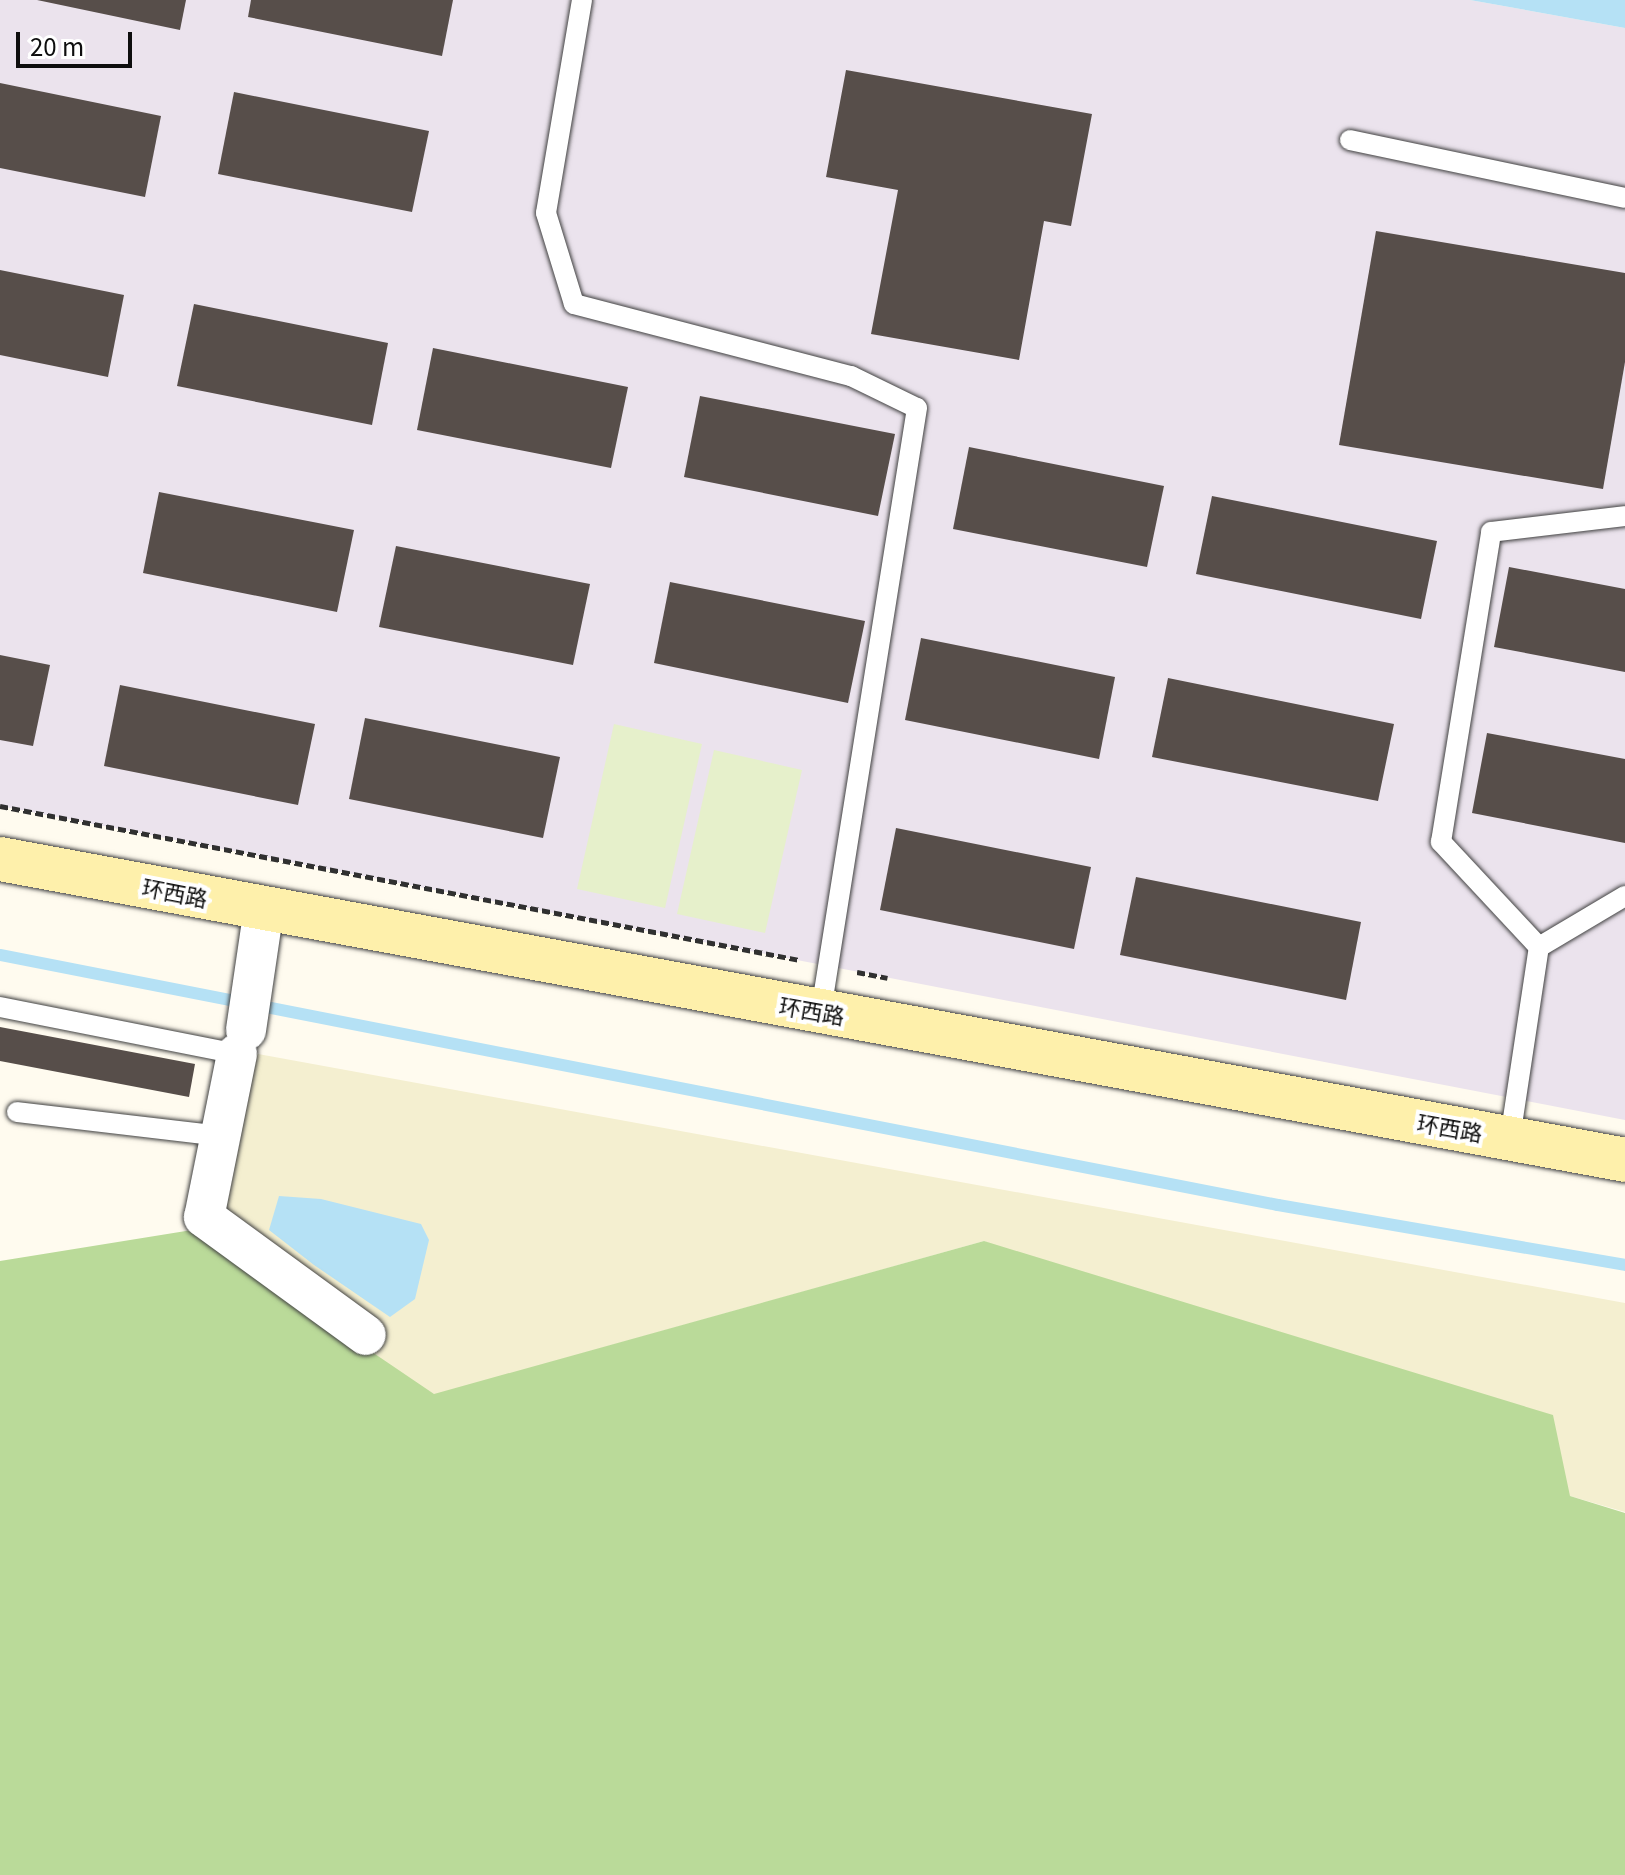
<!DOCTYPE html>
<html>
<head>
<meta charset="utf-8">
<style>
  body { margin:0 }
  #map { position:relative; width:1625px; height:1875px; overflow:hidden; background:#fffbef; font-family:Georgia,"Noto Sans SC",serif }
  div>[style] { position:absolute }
  .industrial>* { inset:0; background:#ebe3ed }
  .farmland>* { inset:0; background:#f4efd0 }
  .forest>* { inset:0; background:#bada99 }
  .pitch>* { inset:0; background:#e6f0cb }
  .water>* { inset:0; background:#b5e1f5 }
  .stream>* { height:12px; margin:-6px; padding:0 6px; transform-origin:6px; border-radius:6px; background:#b5e1f5 }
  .building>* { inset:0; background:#574e4a }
  .path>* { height:5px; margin-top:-2.5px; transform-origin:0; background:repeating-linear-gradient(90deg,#303030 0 8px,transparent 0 12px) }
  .roads { filter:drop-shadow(0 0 2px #414141) drop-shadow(0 0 2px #414141) }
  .lane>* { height:20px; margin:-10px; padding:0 10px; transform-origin:10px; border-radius:10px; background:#fff }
  .street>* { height:40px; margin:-20px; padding:0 20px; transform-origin:20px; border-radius:20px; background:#fff }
  .secondary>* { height:44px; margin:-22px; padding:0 22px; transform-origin:22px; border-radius:22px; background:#fef0ab }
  span { translate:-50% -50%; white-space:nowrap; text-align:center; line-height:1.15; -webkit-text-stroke:8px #fff; paint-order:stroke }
  .street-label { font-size:22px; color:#0e0e0e }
  .scale { position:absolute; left:16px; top:32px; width:116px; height:36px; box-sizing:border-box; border:4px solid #0e0e0e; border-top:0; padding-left:10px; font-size:24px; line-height:28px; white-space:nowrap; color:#0e0e0e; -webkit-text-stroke:6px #fff; paint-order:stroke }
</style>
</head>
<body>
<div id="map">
  <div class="industrial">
    <i style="clip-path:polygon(0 0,1470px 0,1625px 28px,1625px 1120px,0 806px)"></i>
  </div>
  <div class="farmland">
    <i style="clip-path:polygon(252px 1053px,1625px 1303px,1625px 1512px,1570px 1496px,984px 1241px,434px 1395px,192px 1230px)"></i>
  </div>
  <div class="forest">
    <i style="clip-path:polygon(192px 1230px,434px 1394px,984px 1241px,1553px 1415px,1570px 1496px,1625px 1513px,1625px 1875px,0 1875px,0 1261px)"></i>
  </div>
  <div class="pitch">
    <i style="clip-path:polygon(614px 724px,702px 744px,665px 908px,577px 889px)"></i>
    <i style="clip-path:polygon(714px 750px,802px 770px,765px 933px,677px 914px)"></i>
  </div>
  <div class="water">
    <i style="clip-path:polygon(1470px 0,1625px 0,1625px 28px)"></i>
    <i style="clip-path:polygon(279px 1196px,321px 1199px,421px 1224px,429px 1240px,415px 1299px,390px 1317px,314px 1265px,269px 1230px)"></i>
  </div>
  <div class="stream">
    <i style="left:0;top:955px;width:1302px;rotate:11.07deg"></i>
    <i style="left:1278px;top:1205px;width:352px;rotate:9.8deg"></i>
  </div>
  <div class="building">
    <i style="clip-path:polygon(37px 0,186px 0,180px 30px)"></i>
    <i style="clip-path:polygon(251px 0,453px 0,442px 56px,248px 17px)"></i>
    <i style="clip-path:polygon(846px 70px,1092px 114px,1071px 226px,1044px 221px,1019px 360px,871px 334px,898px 190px,826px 177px)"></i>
    <i style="clip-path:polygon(0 83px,161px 116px,145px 197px,0 168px)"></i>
    <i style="clip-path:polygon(234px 92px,429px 131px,412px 212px,218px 174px)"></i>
    <i style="clip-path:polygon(1376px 231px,1625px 273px,1625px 362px,1603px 489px,1339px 445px)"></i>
    <i style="clip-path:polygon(0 270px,124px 295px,108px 377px,0 355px)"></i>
    <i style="clip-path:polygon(194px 304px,388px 343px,372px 425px,177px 386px)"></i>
    <i style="clip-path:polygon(433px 348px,628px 387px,611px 468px,417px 430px)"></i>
    <i style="clip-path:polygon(700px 396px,895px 434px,878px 516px,684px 477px)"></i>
    <i style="clip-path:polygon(969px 447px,1164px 486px,1147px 567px,953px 529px)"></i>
    <i style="clip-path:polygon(159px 492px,354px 530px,337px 612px,143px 573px)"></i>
    <i style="clip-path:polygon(1212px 496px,1437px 541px,1421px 619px,1196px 574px)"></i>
    <i style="clip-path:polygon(396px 546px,590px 584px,573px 665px,379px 627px)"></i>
    <i style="clip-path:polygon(1509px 567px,1625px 589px,1625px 672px,1494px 647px)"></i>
    <i style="clip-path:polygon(670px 582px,865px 621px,848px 703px,654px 663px)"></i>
    <i style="clip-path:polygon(921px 638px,1115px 677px,1099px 759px,905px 720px)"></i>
    <i style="clip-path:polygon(0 655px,50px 665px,33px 746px,0 740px)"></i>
    <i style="clip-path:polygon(1168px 678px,1394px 724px,1378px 801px,1152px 757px)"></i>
    <i style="clip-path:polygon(120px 685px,315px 724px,298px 805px,104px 766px)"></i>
    <i style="clip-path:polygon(365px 718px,560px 757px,543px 838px,349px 799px)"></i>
    <i style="clip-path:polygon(1487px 733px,1625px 759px,1625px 843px,1472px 813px)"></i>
    <i style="clip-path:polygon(896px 828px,1091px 867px,1074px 949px,880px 910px)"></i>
    <i style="clip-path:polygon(1136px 877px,1361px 922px,1346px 1000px,1120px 955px)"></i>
    <i style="clip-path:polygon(0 1027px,195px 1064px,189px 1097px,0 1061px)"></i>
  </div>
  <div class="path">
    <i style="left:0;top:806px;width:815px;rotate:10.9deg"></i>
    <i style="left:857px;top:972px;width:31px;rotate:11deg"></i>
  </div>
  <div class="roads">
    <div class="lane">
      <i style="left:582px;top:0;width:216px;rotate:99.6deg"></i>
      <i style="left:546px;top:213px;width:95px;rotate:72.9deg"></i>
      <i style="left:574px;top:304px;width:286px;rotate:14.6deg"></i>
      <i style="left:851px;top:376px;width:73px;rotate:25.9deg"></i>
      <i style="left:917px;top:408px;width:611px;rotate:99.05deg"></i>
      <i style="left:1350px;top:140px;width:281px;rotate:11.9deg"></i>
      <i style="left:1539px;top:947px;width:144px;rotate:-133deg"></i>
      <i style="left:1441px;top:842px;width:314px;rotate:-80.8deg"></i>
      <i style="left:1491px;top:532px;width:135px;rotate:-6.8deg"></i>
      <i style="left:0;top:1007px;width:242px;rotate:11.2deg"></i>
      <i style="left:237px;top:1054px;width:6px;rotate:-72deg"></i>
      <i style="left:17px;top:1112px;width:204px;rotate:6.7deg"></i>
      <i style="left:1510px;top:1138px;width:193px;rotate:-81.4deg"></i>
      <i style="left:1539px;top:947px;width:100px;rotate:-30.7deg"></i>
    </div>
    <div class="street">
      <i style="left:246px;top:1030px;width:123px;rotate:-81.6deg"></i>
      <i style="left:237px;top:1054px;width:166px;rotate:101.4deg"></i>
      <i style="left:204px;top:1217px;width:200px;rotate:36.1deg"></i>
    </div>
    <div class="secondary">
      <i style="left:0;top:859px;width:1653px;rotate:10.49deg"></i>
    </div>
  </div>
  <div class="street-label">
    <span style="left:175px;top:892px;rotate:11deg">环西路</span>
    <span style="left:812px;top:1010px;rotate:10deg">环西路</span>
    <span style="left:1450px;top:1127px;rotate:10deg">环西路</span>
  </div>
  <div class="scale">20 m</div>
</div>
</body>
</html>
